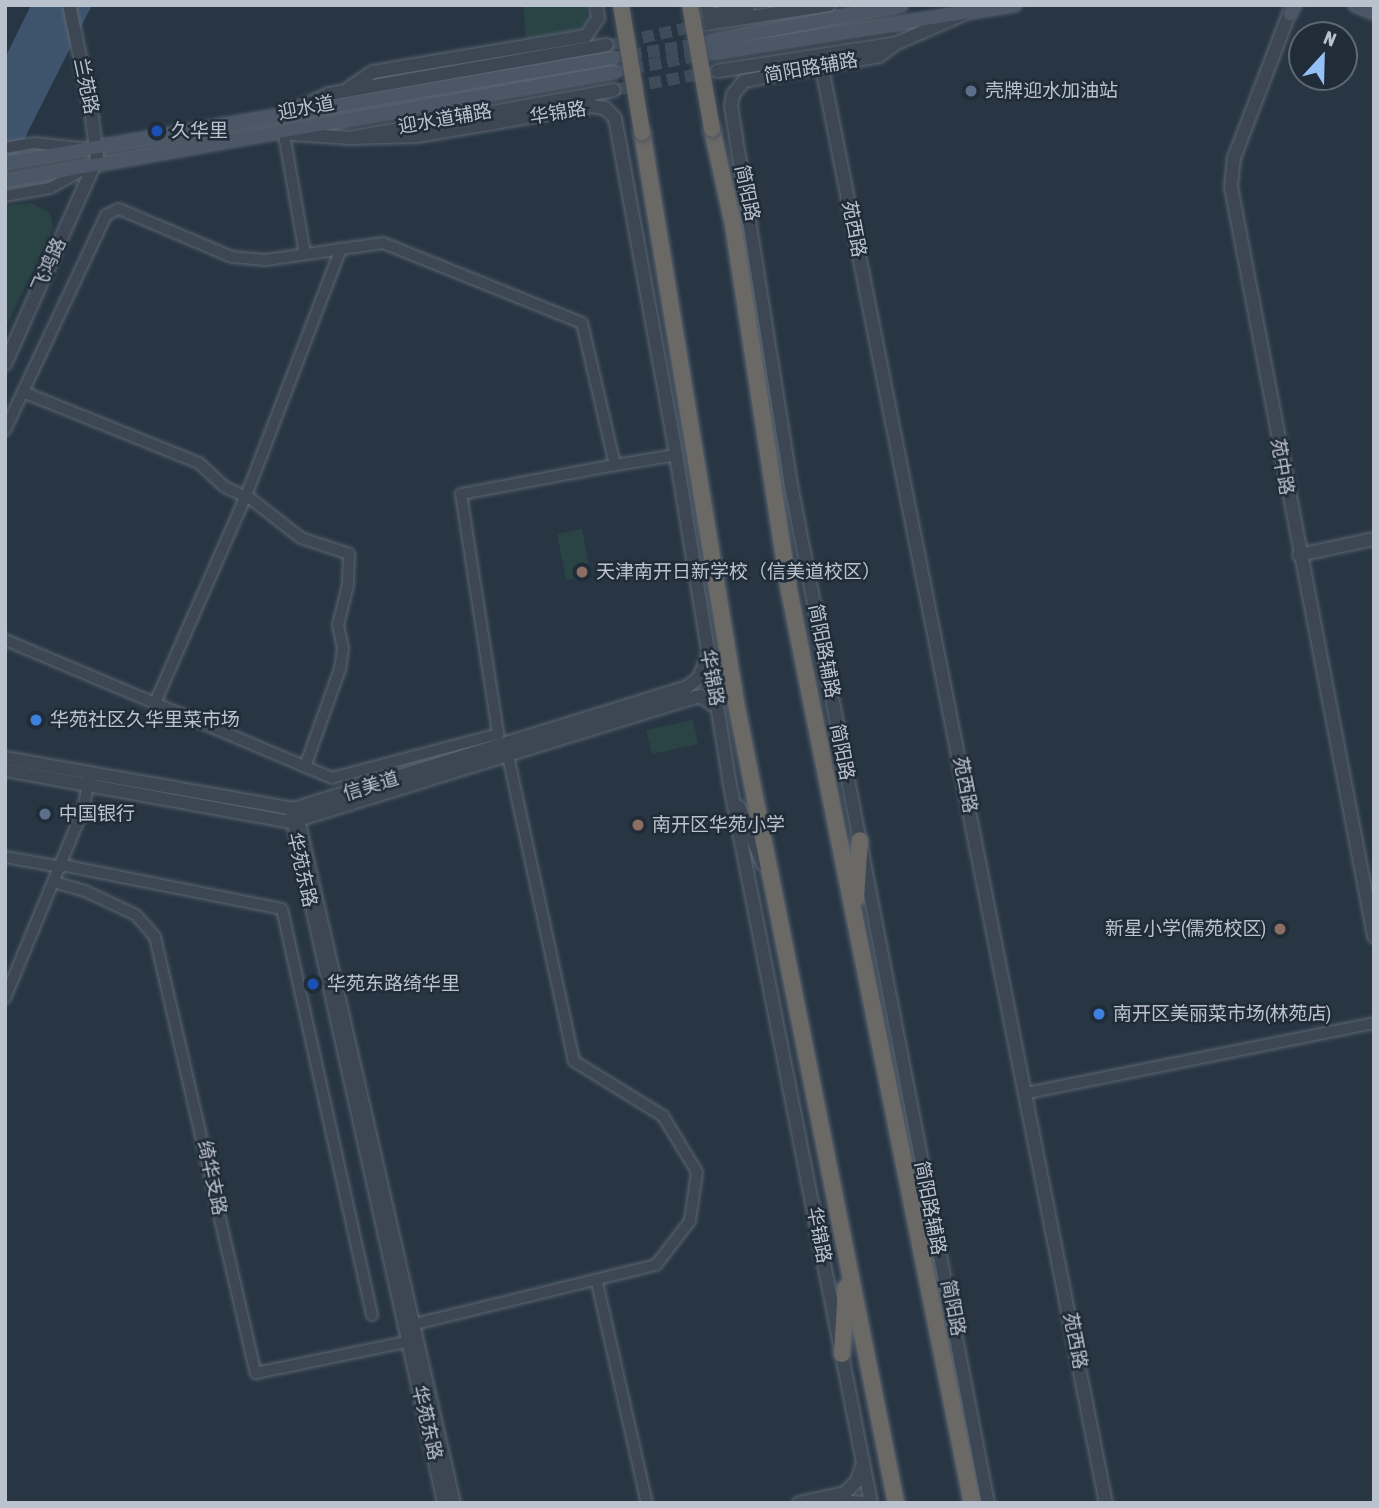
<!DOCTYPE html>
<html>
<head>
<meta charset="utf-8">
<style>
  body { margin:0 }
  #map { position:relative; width:1379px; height:1508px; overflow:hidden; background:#283644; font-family:"Asap Condensed","Noto Sans SC",sans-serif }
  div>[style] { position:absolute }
  .green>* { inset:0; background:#2a4345 }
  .water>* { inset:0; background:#3e546d }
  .tertiary-tunnel>* { height:12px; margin-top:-6px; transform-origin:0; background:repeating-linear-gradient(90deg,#3e4b59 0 12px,transparent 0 18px) }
  .secondary-tunnel>* { height:12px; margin-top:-6px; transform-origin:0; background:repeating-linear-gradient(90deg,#3e4b59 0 12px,transparent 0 18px) }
  .roads { filter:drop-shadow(0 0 2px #5b6571) drop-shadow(0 0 2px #5b6571) }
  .minor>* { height:10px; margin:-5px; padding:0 5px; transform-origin:5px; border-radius:5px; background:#3d4754 }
  .tertiary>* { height:12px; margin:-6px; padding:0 6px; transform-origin:6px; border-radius:6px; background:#3d4754 }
  .secondary>* { height:12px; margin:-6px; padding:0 6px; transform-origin:6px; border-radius:6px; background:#4b5766 }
  .trunk>* { height:16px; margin:-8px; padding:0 8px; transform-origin:8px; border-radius:8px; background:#6a6966 }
  .bridges { filter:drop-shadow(0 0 2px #47525e) drop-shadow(0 0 2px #47525e) }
  .trunk-bridge>* { height:16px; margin:-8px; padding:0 8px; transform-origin:8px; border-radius:8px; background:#6a6966 }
  .dots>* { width:19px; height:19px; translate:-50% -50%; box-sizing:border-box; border:4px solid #212c39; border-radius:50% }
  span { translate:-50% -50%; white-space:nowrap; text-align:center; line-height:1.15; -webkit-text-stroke:5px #212c39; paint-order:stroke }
  .street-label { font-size:19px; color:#bac2cd }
  .poi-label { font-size:19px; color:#bac2cd }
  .left { translate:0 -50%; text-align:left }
  .right { translate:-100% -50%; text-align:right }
  .frame { position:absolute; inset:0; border:7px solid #bac2cd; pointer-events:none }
  .north { position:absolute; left:1288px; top:21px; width:70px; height:70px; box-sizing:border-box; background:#212c39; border:2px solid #5e6874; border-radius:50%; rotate:22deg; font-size:19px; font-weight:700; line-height:28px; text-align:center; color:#bac2cd }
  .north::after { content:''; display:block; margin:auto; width:24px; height:32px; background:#95c1f7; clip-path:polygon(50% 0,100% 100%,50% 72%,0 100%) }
</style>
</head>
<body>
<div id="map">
  <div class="green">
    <i style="clip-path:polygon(523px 5px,587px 5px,587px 21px,578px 30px,526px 39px)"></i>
    <i style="clip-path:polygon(31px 203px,50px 213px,53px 228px,5px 329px,5px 206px)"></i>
    <i style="clip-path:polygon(582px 529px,591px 576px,566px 580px,557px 534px)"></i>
    <i style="clip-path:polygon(693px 720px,698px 744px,652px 754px,646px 730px)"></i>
  </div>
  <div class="water">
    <i style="clip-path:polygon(31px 5px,92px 5px,5px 177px,5px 58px)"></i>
  </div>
  <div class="tertiary-tunnel">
    <i style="left:607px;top:45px;width:97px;rotate:-11.9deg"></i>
    <i style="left:614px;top:90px;width:105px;rotate:-10.5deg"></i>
  </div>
  <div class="secondary-tunnel">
    <i style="left:612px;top:58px;width:94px;rotate:-9.2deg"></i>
    <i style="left:614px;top:72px;width:94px;rotate:-11.1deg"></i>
  </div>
  <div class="roads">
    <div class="minor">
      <i style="left:284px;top:134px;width:122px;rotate:80.1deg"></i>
      <i style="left:5px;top:148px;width:29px;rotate:-10deg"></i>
      <i style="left:34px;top:143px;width:47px;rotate:6.1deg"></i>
      <i style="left:5px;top:196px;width:46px;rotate:-10.1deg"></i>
      <i style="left:50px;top:188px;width:39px;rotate:-29deg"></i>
      <i style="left:23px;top:392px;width:190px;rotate:22deg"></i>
      <i style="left:199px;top:463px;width:35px;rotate:43deg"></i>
      <i style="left:225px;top:487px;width:29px;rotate:25deg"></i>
      <i style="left:251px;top:499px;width:63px;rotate:38deg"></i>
      <i style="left:301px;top:538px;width:51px;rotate:18.4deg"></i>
      <i style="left:349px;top:554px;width:31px;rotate:92deg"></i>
      <i style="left:348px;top:585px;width:41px;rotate:104deg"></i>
      <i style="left:338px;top:625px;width:24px;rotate:78deg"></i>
      <i style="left:343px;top:648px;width:21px;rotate:98deg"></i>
      <i style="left:340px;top:669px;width:104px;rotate:109.7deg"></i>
      <i style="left:5px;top:430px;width:238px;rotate:-64.8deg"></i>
      <i style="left:106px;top:215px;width:14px;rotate:-25deg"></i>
      <i style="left:119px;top:209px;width:123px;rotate:23deg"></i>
      <i style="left:232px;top:257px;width:34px;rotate:5deg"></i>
      <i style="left:266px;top:260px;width:118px;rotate:-8.3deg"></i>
      <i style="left:383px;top:243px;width:214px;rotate:21.9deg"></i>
      <i style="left:582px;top:323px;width:146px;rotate:76.9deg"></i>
      <i style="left:615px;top:465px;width:157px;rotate:169.3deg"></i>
      <i style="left:461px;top:494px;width:243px;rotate:81.2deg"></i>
      <i style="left:498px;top:734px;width:172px;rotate:165.2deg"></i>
      <i style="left:332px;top:778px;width:355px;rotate:-157.1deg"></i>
      <i style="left:615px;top:465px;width:62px;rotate:-9.3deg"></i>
      <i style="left:155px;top:703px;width:226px;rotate:-66.3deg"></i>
      <i style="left:246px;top:496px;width:265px;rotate:-69deg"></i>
      <i style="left:5px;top:857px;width:57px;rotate:10.1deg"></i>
      <i style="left:62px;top:865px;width:224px;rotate:11.3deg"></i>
      <i style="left:282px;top:909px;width:416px;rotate:77.5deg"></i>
      <i style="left:54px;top:882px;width:32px;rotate:16deg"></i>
      <i style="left:85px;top:891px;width:56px;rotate:25.2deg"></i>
      <i style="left:136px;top:915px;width:29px;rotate:49deg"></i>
      <i style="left:155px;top:937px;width:448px;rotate:77deg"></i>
      <i style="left:256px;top:1373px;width:162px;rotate:-11.7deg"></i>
      <i style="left:5px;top:998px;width:204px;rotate:-67.5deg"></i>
      <i style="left:83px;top:810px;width:31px;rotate:-79deg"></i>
      <i style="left:1027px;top:1093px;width:354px;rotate:-11.4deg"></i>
      <i style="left:597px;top:1282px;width:227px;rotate:77.3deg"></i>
      <i style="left:407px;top:1326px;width:256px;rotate:-13.8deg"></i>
      <i style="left:656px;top:1265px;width:56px;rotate:-52.3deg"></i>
      <i style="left:690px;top:1221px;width:49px;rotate:-81.9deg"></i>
      <i style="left:697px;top:1172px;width:66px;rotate:-121.3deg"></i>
      <i style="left:663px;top:1116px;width:105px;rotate:-148.3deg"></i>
      <i style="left:574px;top:1061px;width:311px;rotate:-102.2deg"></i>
    </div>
    <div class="tertiary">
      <i style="left:707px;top:5px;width:10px;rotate:79deg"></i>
      <i style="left:709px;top:15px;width:39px;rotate:-9deg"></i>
      <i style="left:1292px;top:6px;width:163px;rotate:110.9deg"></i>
      <i style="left:1234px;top:158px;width:29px;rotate:96deg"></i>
      <i style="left:1231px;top:187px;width:763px;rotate:79.19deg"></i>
      <i style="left:705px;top:24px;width:125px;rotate:-8.7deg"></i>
      <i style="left:897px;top:43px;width:22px;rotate:144deg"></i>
      <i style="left:879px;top:56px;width:137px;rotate:169.5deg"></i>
      <i style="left:744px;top:81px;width:17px;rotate:130deg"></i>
      <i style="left:733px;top:94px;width:12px;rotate:99deg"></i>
      <i style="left:731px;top:106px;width:379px;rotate:81deg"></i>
      <i style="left:790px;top:480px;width:1042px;rotate:79.05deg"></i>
      <i style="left:822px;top:68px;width:1463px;rotate:78.81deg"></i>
      <i style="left:717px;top:71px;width:182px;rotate:-8.8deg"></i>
      <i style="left:897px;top:43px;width:73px;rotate:-23.4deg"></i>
      <i style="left:349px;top:88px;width:29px;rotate:-34deg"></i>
      <i style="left:373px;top:72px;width:216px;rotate:-9.6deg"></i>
      <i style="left:586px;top:36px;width:22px;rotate:-56deg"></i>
      <i style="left:598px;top:18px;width:13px;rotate:-99deg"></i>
      <i style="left:290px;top:112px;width:43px;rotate:-24.8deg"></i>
      <i style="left:329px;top:94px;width:282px;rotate:-10deg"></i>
      <i style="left:281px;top:133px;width:69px;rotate:4.1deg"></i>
      <i style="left:350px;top:138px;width:268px;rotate:-10.3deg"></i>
      <i style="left:350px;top:138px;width:67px;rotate:-1.7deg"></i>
      <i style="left:417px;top:136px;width:178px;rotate:-9.7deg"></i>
      <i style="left:592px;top:106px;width:13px;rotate:9deg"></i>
      <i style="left:605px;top:108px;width:14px;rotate:45deg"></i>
      <i style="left:615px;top:118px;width:342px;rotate:79.7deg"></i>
      <i style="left:676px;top:455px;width:329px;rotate:80.7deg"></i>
      <i style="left:729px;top:780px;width:737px;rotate:78.89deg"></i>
      <i style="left:5px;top:364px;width:226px;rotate:-65.9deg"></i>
      <i style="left:97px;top:158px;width:49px;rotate:-97deg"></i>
      <i style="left:91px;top:109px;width:106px;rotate:-101.9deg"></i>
      <i style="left:1299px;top:555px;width:77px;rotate:-12deg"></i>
      <i style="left:5px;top:758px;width:292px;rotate:10deg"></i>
      <i style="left:293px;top:809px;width:412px;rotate:-17.2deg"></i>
      <i style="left:687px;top:687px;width:15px;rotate:-37deg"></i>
      <i style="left:699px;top:678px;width:22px;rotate:-68deg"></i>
      <i style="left:5px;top:770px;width:291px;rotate:10.3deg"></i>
      <i style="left:291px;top:822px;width:412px;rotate:-17.2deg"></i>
      <i style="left:685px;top:700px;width:16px;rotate:-15deg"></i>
      <i style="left:700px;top:696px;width:20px;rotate:33deg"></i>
      <i style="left:739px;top:807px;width:62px;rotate:67.2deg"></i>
      <i style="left:297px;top:815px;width:706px;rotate:77.15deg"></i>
      <i style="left:292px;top:816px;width:704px;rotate:77.52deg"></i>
      <i style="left:836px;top:1501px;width:31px;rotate:4deg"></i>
      <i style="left:799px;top:1503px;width:47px;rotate:-12.3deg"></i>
      <i style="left:845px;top:1493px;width:17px;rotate:-45deg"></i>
      <i style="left:857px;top:1481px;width:19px;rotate:-72deg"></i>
    </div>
    <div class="secondary">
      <i style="left:1355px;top:5px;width:21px;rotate:23deg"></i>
      <i style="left:1290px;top:14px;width:10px;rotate:-61deg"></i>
      <i style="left:709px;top:42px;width:196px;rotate:-10.9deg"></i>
      <i style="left:711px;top:53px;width:308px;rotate:-9deg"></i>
      <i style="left:5px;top:163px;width:616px;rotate:-9.81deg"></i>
      <i style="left:5px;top:181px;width:619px;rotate:-10.15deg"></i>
    </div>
    <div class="trunk">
      <i style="left:712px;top:129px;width:97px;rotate:77.5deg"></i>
      <i style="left:733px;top:224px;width:370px;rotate:81.3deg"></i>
      <i style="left:789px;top:590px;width:931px;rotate:78.67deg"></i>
      <i style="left:642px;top:132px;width:579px;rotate:80.65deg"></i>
      <i style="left:736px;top:703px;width:816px;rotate:78.69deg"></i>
      <i style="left:856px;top:898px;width:58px;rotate:-86.1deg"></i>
      <i style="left:842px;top:1354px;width:67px;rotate:-86.6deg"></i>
    </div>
  </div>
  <div class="bridges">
    <div class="trunk-bridge">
      <i style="left:621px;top:5px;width:129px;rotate:80.6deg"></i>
      <i style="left:690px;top:5px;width:126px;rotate:79.9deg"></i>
    </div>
  </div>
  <div class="dots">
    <i style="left:971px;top:91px;background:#5c6f8a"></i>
    <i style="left:157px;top:131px;background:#1a4fb4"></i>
    <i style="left:582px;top:572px;background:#8d6e63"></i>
    <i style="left:36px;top:720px;background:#3f7fe0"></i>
    <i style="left:45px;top:814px;background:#5c6f8a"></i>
    <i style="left:638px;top:825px;background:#8d6e63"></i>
    <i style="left:1280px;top:929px;background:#8d6e63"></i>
    <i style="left:313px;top:984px;background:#1a4fb4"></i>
    <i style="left:1099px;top:1014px;background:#3f7fe0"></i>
  </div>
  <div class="street-label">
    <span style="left:811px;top:68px;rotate:-10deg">简阳路辅路</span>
    <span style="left:86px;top:86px;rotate:78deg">兰苑路</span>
    <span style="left:306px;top:108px;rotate:-11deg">迎水道</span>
    <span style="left:558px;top:113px;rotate:-9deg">华锦路</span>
    <span style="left:445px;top:119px;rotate:-10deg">迎水道辅路</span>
    <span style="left:747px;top:193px;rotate:78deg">简阳路</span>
    <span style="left:854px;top:229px;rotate:79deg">苑西路</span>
    <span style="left:49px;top:265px;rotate:-66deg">飞鸿路</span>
    <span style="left:1282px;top:467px;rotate:80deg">苑中路</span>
    <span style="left:824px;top:651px;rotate:79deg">简阳路辅路</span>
    <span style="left:712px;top:678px;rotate:80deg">华锦路</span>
    <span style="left:842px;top:752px;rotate:79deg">简阳路</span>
    <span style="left:965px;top:785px;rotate:79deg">苑西路</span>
    <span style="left:371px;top:786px;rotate:-17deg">信美道</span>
    <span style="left:302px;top:870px;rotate:77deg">华苑东路</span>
    <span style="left:212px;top:1178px;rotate:78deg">绮华支路</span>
    <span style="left:930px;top:1208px;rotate:79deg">简阳路辅路</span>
    <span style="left:819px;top:1235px;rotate:79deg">华锦路</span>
    <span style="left:953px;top:1308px;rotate:79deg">简阳路</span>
    <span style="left:1075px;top:1341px;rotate:79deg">苑西路</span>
    <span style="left:427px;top:1423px;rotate:77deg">华苑东路</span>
  </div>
  <div class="poi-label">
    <span class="left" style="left:985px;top:91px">壳牌迎水加油站</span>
    <span class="left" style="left:171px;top:131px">久华里</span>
    <span class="left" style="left:596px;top:572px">天津南开日新学校（信美道校区）</span>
    <span class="left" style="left:50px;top:720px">华苑社区久华里菜市场</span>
    <span class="left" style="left:59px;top:814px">中国银行</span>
    <span class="left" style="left:652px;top:825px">南开区华苑小学</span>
    <span class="right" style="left:1266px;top:929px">新星小学(儒苑校区)</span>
    <span class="left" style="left:327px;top:984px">华苑东路绮华里</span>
    <span class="left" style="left:1113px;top:1014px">南开区美丽菜市场(林苑店)</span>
  </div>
  <div class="frame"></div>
  <div class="north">N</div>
</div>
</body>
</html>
